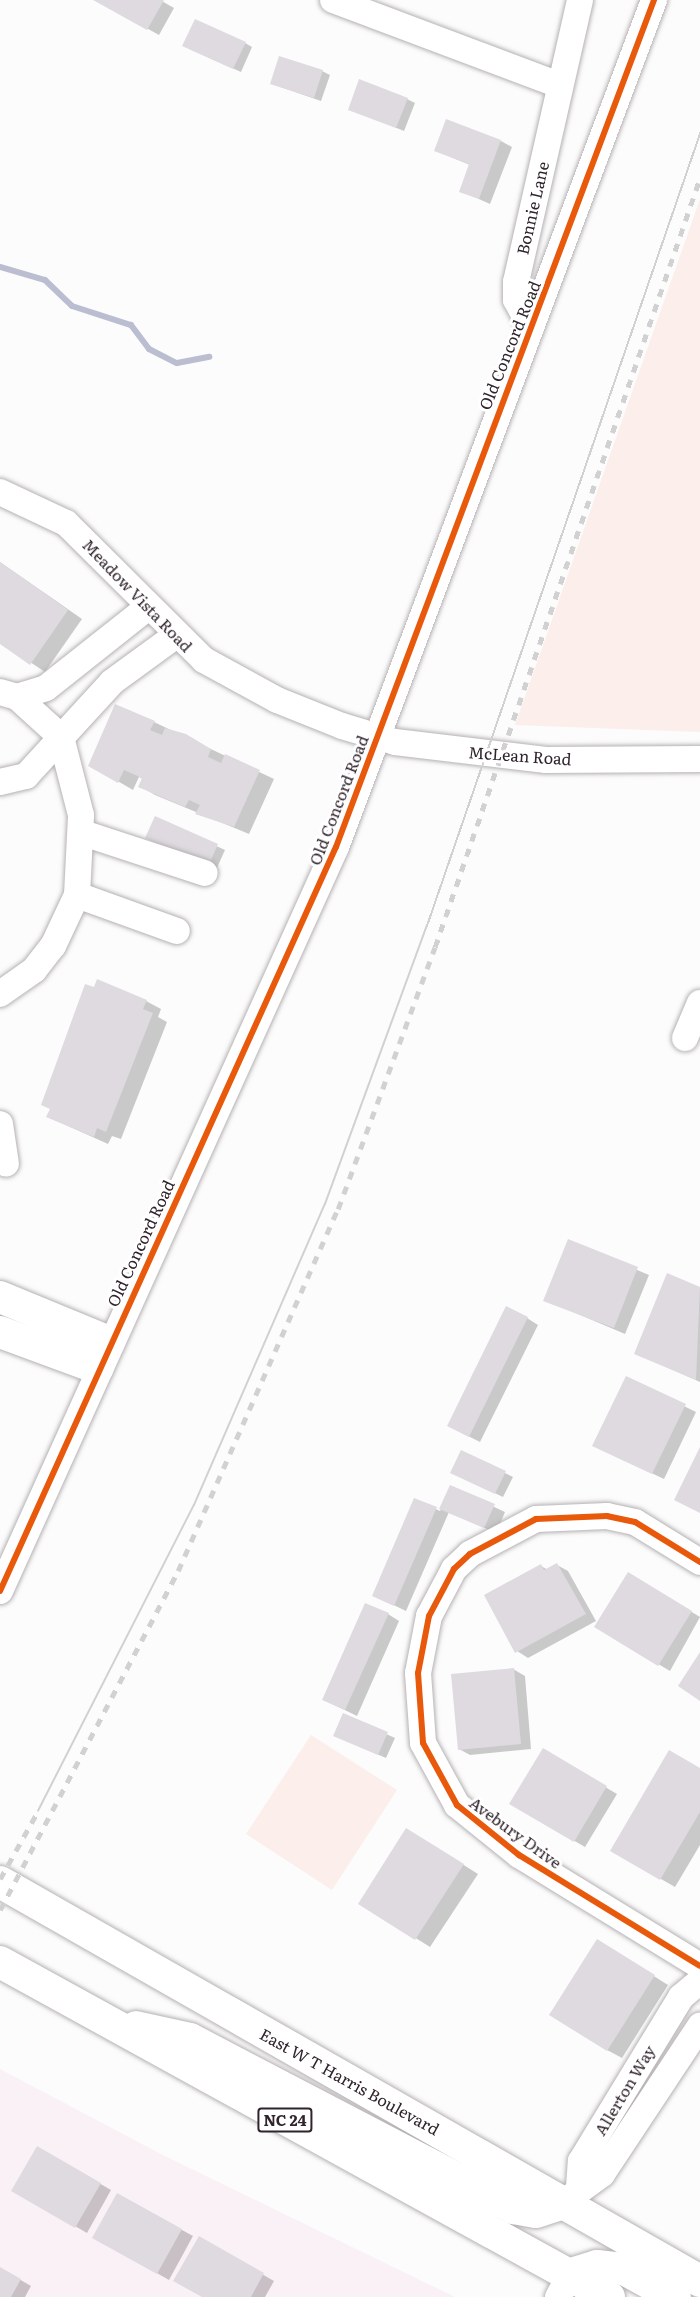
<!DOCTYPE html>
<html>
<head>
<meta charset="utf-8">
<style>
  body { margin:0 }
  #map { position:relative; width:700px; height:2297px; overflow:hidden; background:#fcfcfc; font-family:Literata,serif }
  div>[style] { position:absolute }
  .built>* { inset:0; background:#faf1f7 }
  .green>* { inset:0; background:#fbeeeb }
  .shadow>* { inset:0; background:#0003 }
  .stream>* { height:6px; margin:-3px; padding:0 3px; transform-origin:3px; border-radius:3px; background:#bbbed1 }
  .building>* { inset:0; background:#dedae0 }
  .roads { filter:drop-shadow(0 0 2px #b6b1b4) drop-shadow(0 0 2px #b6b1b4) }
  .minor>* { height:26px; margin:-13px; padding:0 13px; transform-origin:13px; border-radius:13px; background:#fff }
  .major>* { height:32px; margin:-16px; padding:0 16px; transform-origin:16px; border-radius:16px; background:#fff }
  .tram>* { height:1.5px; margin:-0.75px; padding:0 0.75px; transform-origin:0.75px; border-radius:0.75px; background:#d2d1d2 }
  .rail>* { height:4.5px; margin-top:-2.25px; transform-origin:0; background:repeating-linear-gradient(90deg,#d2d1d2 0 8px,transparent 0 16px) }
  .cycleway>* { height:6px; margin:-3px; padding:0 3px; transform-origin:3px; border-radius:3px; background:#e8590c }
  span { translate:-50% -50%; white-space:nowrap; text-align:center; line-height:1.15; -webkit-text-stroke:6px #fff; paint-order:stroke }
  .shield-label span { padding:2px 4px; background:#fff; border:2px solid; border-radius:4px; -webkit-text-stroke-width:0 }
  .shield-label { font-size:15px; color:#30242c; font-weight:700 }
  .street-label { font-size:16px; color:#30242c }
</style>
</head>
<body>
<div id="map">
  <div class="built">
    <i style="clip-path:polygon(0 2069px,163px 2155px,455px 2297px,0 2297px)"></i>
  </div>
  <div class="green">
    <i style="clip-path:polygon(700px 199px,700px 732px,515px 725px)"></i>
    <i style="clip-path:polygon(311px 1735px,397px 1790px,332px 1890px,246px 1834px)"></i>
  </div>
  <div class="shadow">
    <i style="clip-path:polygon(96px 0,160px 0,174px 8px,159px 35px)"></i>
    <i style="clip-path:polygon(245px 43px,252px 47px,241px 72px,192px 50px)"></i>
    <i style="clip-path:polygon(322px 71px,330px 75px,321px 101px,272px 84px)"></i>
    <i style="clip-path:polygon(407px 99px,415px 103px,404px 131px,355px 111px)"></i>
    <i style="clip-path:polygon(501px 141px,512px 147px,490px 204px,461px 191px,470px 165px,436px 151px)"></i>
    <i style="clip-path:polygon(0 562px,82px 619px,45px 672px,0 642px)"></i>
    <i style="clip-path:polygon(154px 722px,274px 779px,249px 834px,155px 795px,140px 786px,143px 779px,139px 777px,133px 790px,90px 765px)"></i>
    <i style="clip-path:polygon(156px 818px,225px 850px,216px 870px)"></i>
    <i style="clip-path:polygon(146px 1001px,161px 1009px,158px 1017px,167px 1022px,121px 1139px,112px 1136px,108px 1144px,48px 1117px)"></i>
    <i style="clip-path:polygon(568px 1241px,649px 1275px,625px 1334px,545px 1300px)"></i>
    <i style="clip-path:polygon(667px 1275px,700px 1288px,700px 1382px,635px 1353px)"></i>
    <i style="clip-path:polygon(527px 1318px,538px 1325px,480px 1442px,460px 1432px)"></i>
    <i style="clip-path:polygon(627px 1378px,696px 1412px,664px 1479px,605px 1451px)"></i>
    <i style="clip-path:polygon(462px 1452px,513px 1477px,503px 1497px,459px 1476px)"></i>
    <i style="clip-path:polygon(451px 1487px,505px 1512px,496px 1533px,449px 1512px,406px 1611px,373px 1595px,415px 1499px,440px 1511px)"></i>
    <i style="clip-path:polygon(557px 1565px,568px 1571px,596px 1621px,528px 1658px,517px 1651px,541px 1566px,548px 1570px)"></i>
    <i style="clip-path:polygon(629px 1574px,700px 1617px,670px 1671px,596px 1627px)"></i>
    <i style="clip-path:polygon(388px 1614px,399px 1621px,357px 1716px,324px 1700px)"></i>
    <i style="clip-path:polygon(513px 1669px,525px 1676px,531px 1749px,470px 1755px,459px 1749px)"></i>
    <i style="clip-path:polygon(344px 1715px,395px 1738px,386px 1758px,342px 1739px)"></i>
    <i style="clip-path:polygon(543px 1750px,617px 1794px,585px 1847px,511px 1804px)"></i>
    <i style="clip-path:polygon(700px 1769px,700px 1845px,675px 1887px,612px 1851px)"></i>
    <i style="clip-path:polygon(421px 1838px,478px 1874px,430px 1947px,360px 1903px)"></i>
    <i style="clip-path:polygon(611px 1949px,668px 1985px,622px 2058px,607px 2050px)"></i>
    <i style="clip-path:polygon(38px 2148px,111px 2190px,87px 2233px,13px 2190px)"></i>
    <i style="clip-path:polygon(118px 2195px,193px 2236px,169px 2280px,94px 2237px)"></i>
    <i style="clip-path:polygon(200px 2238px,274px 2281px,265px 2297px,205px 2297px)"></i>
    <i style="clip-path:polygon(0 2268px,31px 2286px,25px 2297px,0 2297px)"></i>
  </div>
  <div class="stream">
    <i style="left:0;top:267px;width:47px;rotate:16.1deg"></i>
    <i style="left:45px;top:280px;width:37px;rotate:44deg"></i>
    <i style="left:72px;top:306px;width:62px;rotate:17.9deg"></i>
    <i style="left:131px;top:325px;width:30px;rotate:53deg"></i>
    <i style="left:149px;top:349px;width:31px;rotate:27deg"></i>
    <i style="left:177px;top:363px;width:33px;rotate:-11deg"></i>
  </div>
  <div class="building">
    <i style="clip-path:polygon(93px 0,164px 0,147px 30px)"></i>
    <i style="clip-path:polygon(195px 19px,246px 42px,233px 69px,182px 46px)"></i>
    <i style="clip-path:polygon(279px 56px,323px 70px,314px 98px,270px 84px)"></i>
    <i style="clip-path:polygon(359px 79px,408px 98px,396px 128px,348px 110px)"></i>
    <i style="clip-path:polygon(446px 119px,501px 140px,479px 199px,459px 192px,469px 164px,434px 151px)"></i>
    <i style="clip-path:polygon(0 562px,68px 610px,30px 665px,0 644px)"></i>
    <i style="clip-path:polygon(115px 704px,155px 721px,150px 730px,162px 735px,165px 728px,186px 734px,211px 749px,208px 757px,221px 763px,225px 754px,260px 770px,234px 827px,195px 814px,200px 805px,189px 800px,185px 807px,138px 787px,142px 778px,124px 770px,118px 783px,88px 766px)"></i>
    <i style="clip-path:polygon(155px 816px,218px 844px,208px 867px,145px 838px)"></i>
    <i style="clip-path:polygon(97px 979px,147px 1000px,143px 1009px,153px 1013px,106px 1132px,97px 1128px,94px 1137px,46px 1117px,50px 1109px,41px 1105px,85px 984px,94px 987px)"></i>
    <i style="clip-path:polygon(568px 1239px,638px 1267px,614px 1328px,543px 1301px)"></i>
    <i style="clip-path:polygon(667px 1273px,700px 1287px,696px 1380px,634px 1354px)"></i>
    <i style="clip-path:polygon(506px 1306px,528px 1317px,469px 1437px,447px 1426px)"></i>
    <i style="clip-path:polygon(626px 1376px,686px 1404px,652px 1474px,592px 1446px)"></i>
    <i style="clip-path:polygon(700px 1447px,700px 1513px,674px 1500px)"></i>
    <i style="clip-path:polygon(461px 1450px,506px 1471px,495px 1494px,450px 1473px)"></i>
    <i style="clip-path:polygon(450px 1485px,495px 1504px,484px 1528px,439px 1509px)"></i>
    <i style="clip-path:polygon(414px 1498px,437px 1507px,394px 1606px,372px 1596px)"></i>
    <i style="clip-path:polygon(557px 1563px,586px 1614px,515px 1653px,484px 1595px,541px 1564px,544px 1570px)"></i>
    <i style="clip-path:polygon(628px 1572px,692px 1611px,658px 1666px,594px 1627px)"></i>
    <i style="clip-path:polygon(365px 1603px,389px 1613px,345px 1710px,322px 1700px)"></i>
    <i style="clip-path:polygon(700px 1652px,700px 1701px,678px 1686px)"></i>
    <i style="clip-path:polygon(514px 1668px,521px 1744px,458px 1750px,451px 1674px)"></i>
    <i style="clip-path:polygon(343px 1713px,388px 1732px,378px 1755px,333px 1736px)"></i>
    <i style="clip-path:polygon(543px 1748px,607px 1786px,574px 1842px,509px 1804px)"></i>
    <i style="clip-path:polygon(669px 1750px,700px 1768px,700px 1812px,660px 1880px,610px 1851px)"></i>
    <i style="clip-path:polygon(406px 1828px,464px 1864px,415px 1940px,358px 1904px)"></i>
    <i style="clip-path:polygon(597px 1939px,655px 1975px,607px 2051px,549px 2015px)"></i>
    <i style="clip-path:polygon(37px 2146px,101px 2183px,75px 2228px,11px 2191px)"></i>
    <i style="clip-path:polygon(117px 2193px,182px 2229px,157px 2274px,92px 2238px)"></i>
    <i style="clip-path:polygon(199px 2236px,264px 2273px,251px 2297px,202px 2297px,173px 2281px)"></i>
    <i style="clip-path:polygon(0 2267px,21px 2279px,11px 2297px,0 2297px)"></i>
  </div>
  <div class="roads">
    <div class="minor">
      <i style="left:333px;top:0;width:241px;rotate:20.6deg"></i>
      <i style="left:531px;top:328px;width:32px;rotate:-118deg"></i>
      <i style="left:516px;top:300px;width:18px;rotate:-90deg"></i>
      <i style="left:516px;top:282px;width:289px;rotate:-77.2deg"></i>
      <i style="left:0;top:492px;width:73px;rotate:25.2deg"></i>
      <i style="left:66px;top:523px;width:194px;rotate:44.8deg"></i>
      <i style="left:204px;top:660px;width:83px;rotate:28.7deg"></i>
      <i style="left:277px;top:700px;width:70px;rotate:21.8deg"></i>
      <i style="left:342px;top:726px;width:55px;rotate:16.8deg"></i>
      <i style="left:395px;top:742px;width:152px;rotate:6.8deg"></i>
      <i style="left:546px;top:760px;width:154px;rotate:-0.4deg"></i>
      <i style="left:0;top:692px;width:18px;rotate:16deg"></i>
      <i style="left:17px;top:697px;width:30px;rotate:-17deg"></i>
      <i style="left:46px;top:688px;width:129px;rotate:-38.4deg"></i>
      <i style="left:17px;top:697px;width:59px;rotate:42.3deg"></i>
      <i style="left:0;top:782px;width:27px;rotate:-13deg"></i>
      <i style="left:26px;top:776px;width:127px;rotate:-47.5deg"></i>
      <i style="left:112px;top:682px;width:78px;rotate:-36.1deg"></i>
      <i style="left:83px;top:833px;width:128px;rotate:18.2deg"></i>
      <i style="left:77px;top:895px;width:106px;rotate:19.8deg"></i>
      <i style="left:0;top:994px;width:42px;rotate:-35.2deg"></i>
      <i style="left:34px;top:970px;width:31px;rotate:-52deg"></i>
      <i style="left:53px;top:946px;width:56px;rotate:-64.8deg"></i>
      <i style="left:77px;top:895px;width:80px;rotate:-87.1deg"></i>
      <i style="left:81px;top:815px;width:81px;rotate:-104.4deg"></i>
      <i style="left:685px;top:1038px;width:38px;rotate:-67deg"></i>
      <i style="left:0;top:1124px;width:40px;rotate:81.5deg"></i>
      <i style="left:700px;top:1562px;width:76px;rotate:-148.4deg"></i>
      <i style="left:635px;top:1522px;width:29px;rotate:-168deg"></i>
      <i style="left:607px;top:1516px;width:71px;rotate:177.6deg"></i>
      <i style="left:536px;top:1519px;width:75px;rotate:152.1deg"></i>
      <i style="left:470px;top:1554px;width:22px;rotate:137deg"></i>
      <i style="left:454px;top:1569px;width:53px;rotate:118deg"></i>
      <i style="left:429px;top:1616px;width:58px;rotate:100.9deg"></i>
      <i style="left:418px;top:1673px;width:70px;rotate:85.9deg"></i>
      <i style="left:423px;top:1743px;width:71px;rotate:61.3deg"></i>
      <i style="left:457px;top:1805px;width:80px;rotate:38.9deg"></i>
      <i style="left:519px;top:1855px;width:212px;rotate:31.5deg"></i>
      <i style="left:0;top:1591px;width:816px;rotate:-65.7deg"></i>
      <i style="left:336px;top:847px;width:905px;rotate:-69.42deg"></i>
      <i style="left:579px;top:2187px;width:26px;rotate:-86deg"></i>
      <i style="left:581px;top:2161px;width:192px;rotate:-58.6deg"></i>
      <i style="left:681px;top:1997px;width:25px;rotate:-40deg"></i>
      <i style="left:572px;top:2196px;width:37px;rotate:-36deg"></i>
      <i style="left:602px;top:2174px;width:178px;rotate:-56.5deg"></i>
      <i style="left:558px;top:2297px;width:26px;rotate:-61deg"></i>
    </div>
    <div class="major">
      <i style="left:0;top:1297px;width:118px;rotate:22.4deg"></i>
      <i style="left:0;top:1332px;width:104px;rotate:20.2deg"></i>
      <i style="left:0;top:1882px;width:806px;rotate:29.68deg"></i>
      <i style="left:0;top:1962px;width:695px;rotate:28.81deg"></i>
      <i style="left:136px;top:2027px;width:55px;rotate:12.5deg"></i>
      <i style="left:190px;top:2039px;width:365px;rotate:27.6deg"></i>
      <i style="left:513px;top:2208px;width:23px;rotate:10deg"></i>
      <i style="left:536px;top:2212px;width:33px;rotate:-18deg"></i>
      <i style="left:571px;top:2274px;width:27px;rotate:-17deg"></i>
      <i style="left:597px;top:2266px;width:27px;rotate:6deg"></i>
      <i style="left:624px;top:2269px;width:58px;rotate:28.8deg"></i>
    </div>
  </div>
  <div class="tram">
    <i style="left:38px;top:1811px;width:343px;rotate:-63deg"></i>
    <i style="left:194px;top:1505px;width:328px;rotate:-66.5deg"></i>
    <i style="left:325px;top:1204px;width:296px;rotate:-69.9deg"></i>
    <i style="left:427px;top:926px;width:838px;rotate:-70.98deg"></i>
  </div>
  <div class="rail">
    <i style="left:0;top:1879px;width:78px;rotate:-60.8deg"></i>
    <i style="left:0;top:1910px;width:383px;rotate:-62.3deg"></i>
    <i style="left:178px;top:1571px;width:396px;rotate:-66.2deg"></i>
    <i style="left:338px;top:1209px;width:279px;rotate:-69.7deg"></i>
    <i style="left:435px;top:947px;width:813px;rotate:-70.99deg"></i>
  </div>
  <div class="cycleway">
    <i style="left:700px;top:1562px;width:76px;rotate:-148.4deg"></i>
    <i style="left:635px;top:1522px;width:29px;rotate:-168deg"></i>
    <i style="left:607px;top:1516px;width:71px;rotate:177.6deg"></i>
    <i style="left:536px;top:1519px;width:75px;rotate:152.1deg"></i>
    <i style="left:470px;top:1554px;width:22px;rotate:137deg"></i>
    <i style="left:454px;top:1569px;width:53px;rotate:118deg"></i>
    <i style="left:429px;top:1616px;width:58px;rotate:100.9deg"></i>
    <i style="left:418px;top:1673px;width:70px;rotate:85.9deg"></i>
    <i style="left:423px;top:1743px;width:71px;rotate:61.3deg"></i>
    <i style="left:457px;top:1805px;width:80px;rotate:38.9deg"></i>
    <i style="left:519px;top:1855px;width:212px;rotate:31.5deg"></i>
    <i style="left:0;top:1591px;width:816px;rotate:-65.7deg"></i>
    <i style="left:336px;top:847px;width:905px;rotate:-69.42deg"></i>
  </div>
  <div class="shield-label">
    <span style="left:285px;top:2120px">NC 24</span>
  </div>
  <div class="street-label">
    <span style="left:532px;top:208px;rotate:-77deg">Bonnie Lane</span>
    <span style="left:509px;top:345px;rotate:-68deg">Old Concord Road</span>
    <span style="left:138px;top:595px;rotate:46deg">Meadow Vista Road</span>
    <span style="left:520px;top:755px;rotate:4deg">McLean Road</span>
    <span style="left:338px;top:800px;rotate:-69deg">Old Concord Road</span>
    <span style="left:140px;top:1243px;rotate:-65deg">Old Concord Road</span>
    <span style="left:516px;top:1832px;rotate:36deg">Avebury Drive</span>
    <span style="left:350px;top:2081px;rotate:29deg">East W T Harris Boulevard</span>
    <span style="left:624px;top:2090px;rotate:-59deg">Allerton Way</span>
  </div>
</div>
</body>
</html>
